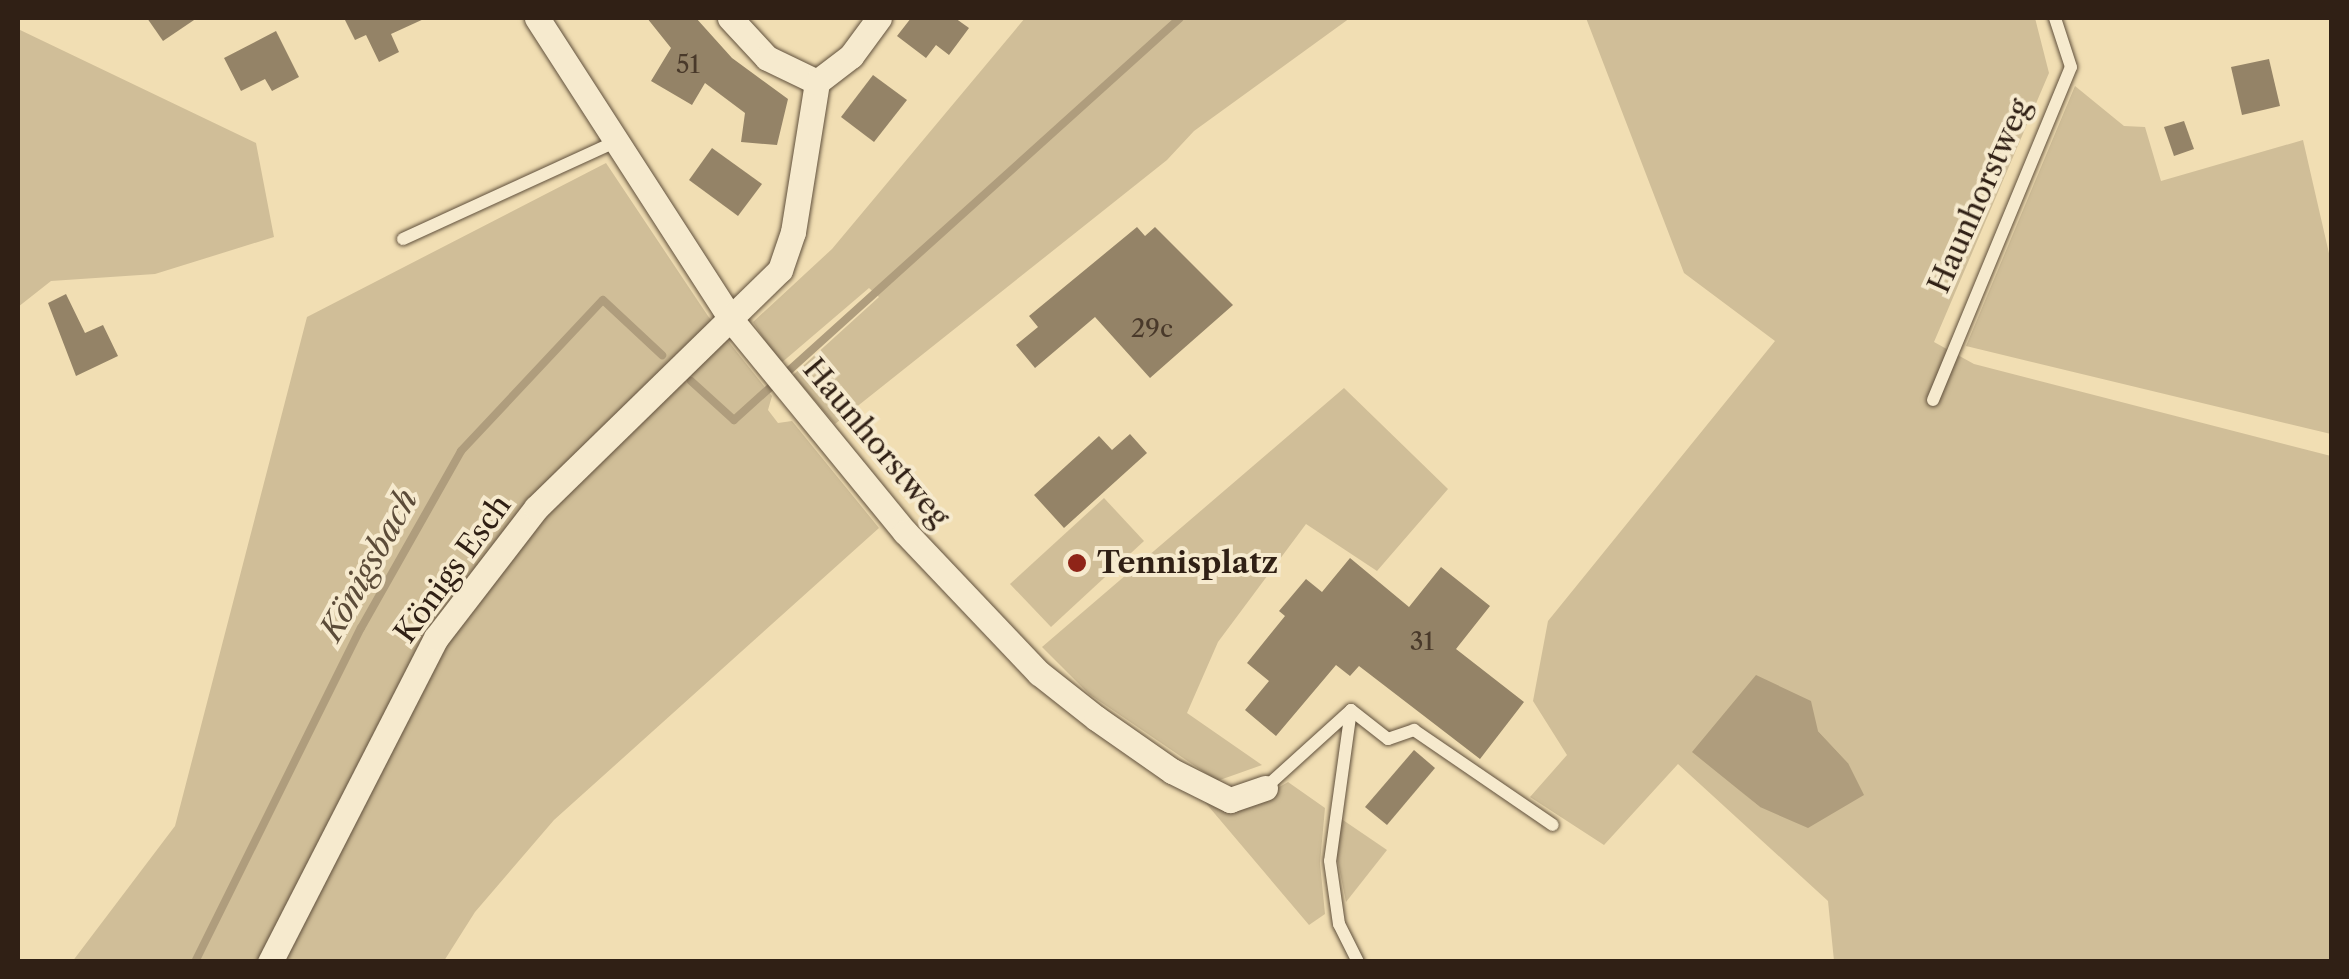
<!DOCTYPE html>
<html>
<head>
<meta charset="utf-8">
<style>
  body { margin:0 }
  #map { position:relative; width:2349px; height:979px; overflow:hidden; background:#f1deb3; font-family:"Libre Caslon Text",serif }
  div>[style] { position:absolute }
  .green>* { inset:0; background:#d0be98 }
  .water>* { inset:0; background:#af9d7d }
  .stream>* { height:8px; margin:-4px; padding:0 4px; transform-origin:4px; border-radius:4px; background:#af9d7d }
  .building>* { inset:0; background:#948367 }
  .roads { filter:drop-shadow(0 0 2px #60503c) drop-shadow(0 0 2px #60503c) }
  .service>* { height:12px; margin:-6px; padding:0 6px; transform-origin:6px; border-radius:6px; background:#f6eace }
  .minor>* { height:25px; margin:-12.5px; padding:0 12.5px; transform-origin:12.5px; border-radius:12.5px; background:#f6eace }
  .dots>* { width:28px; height:28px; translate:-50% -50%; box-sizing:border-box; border:5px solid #f6eace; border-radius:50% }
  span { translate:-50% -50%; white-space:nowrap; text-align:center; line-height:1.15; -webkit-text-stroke:8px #f6eace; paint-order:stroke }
  .number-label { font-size:25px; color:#49392a }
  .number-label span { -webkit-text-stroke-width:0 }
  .street-label { font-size:30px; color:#302015 }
  .poi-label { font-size:30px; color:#302015; font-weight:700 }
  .left { translate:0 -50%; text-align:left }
  .water-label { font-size:32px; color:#5c4c39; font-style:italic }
  .frame { position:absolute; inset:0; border:20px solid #302015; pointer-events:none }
</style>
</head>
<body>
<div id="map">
  <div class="green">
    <i style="clip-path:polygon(1025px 18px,1350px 18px,1194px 131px,1167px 160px,835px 424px,793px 375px,879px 297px,869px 288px,780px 364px,753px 322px,832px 249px)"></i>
    <i style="clip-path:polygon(evenodd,1586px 18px,2035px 18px,2049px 73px,1934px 342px,1974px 364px,2331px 456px,2331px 961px,1834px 961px,1828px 901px,1678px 764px,1604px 845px,1530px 797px,1567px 755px,1533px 701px,1548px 621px,1775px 341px,1684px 273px,1586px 18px,1818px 731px,1848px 763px,1760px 807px,1741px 791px,1818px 731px)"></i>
    <i style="clip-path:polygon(18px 29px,256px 143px,274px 237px,155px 274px,51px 281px,18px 307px)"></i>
    <i style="clip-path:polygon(2075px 86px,2124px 126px,2145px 127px,2161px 181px,2303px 140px,2331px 262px,2331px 434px,1966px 346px)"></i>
    <i style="clip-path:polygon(606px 163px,708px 316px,772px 396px,768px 410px,778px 423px,792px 421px,879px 528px,554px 820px,475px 912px,444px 961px,72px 962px,175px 826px,307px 317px)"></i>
    <i style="clip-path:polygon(1344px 388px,1448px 489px,1377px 571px,1306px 524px,1218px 642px,1187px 713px,1262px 765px,1217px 781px,1089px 694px,1042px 647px)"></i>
    <i style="clip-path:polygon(1104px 498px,1144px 541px,1051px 627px,1010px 584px)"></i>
    <i style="clip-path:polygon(1288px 782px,1325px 808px,1320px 863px,1325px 914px,1309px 925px,1204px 801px,1245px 807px)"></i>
    <i style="clip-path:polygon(1340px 818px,1387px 850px,1346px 902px,1337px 857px)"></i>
  </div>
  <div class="water">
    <i style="clip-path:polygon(1756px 675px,1811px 701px,1818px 731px,1848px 763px,1864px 795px,1808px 828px,1760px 807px,1692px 752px)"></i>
  </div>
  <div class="stream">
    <i style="left:691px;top:381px;width:58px;rotate:42.2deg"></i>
    <i style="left:734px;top:420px;width:600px;rotate:-42.03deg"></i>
    <i style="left:195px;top:962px;width:373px;rotate:-63.6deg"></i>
    <i style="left:361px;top:628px;width:203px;rotate:-60.5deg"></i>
    <i style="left:461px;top:451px;width:207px;rotate:-46.8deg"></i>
    <i style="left:603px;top:300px;width:81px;rotate:43deg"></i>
  </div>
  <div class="building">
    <i style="clip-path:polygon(147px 18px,197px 18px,163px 41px)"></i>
    <i style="clip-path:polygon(344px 18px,426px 18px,391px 34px,399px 52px,379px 62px,366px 35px,355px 40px)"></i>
    <i style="clip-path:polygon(647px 18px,696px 18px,732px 58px,788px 99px,777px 145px,741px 142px,745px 113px,705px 83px,692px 105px,651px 81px,671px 48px)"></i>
    <i style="clip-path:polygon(911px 18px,955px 18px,969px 28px,949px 55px,936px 45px,926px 58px,897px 36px)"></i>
    <i style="clip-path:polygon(276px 31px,299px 77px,272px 91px,265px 79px,241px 91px,224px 58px)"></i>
    <i style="clip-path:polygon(2269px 59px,2280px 106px,2242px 115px,2231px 67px)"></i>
    <i style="clip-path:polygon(873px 75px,907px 100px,874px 142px,841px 117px)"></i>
    <i style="clip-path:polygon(2184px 121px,2194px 149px,2174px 156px,2164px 127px)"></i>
    <i style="clip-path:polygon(712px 148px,762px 184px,738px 216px,689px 180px)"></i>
    <i style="clip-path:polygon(1137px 227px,1145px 236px,1155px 227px,1233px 305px,1150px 378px,1095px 317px,1035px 368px,1016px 345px,1038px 327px,1029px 316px)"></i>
    <i style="clip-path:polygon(66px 294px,85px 333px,103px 325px,118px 356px,76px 376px,48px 303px)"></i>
    <i style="clip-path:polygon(1130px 434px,1147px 453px,1064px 528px,1034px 495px,1099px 436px,1112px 450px)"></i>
    <i style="clip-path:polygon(1350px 558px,1409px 607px,1441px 567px,1490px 606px,1456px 649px,1524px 702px,1480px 759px,1359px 666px,1350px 676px,1336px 665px,1276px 736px,1245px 710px,1269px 681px,1247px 663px,1285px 616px,1279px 611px,1306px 579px,1322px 592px)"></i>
    <i style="clip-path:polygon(1414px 750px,1435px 768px,1387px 825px,1365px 807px)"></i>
  </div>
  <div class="roads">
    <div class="service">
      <i style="left:403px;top:239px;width:233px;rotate:-24.6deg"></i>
      <i style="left:1933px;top:400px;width:360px;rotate:-67.5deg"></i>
      <i style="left:2071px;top:67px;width:52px;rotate:-108.1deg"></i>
      <i style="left:1351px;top:710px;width:152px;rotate:97.9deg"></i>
      <i style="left:1330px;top:861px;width:64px;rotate:81.9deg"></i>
      <i style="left:1339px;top:924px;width:42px;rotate:63.4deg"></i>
      <i style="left:1265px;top:788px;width:116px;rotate:-42.2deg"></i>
      <i style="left:1351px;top:710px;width:47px;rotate:38.1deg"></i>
      <i style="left:1388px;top:739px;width:28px;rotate:-19deg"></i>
      <i style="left:1414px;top:730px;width:168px;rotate:34.4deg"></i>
    </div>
    <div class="minor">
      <i style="left:537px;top:18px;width:362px;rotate:57.2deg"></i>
      <i style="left:733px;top:322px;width:271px;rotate:50.7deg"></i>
      <i style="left:905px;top:532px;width:195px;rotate:46.5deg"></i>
      <i style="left:1039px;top:673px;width:73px;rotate:38.3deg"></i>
      <i style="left:1096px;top:718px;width:93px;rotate:34.9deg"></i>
      <i style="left:1172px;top:771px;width:65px;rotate:26.6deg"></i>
      <i style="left:1230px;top:800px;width:37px;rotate:-19deg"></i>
      <i style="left:730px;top:18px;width:54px;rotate:47.2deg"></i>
      <i style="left:767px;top:58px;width:55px;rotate:25.6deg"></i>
      <i style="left:270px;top:962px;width:364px;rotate:-62.9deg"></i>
      <i style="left:436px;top:638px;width:164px;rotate:-52.4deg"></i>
      <i style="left:536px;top:508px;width:341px;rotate:-44.3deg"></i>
      <i style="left:780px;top:270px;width:40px;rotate:-71.1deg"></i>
      <i style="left:793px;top:232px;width:152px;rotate:-80.9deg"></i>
      <i style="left:817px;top:82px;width:43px;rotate:-37.4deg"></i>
      <i style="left:851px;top:56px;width:47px;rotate:-53.6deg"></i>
    </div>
  </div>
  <div class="dots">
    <i style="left:1077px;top:563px;background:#8f2418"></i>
  </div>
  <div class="number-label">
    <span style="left:688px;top:65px">51</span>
    <span style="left:1152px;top:329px">29c</span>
    <span style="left:1422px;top:642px">31</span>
  </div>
  <div class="street-label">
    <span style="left:1980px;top:196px;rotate:-66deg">Haunhorstweg</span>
    <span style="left:876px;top:443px;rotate:50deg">Haunhorstweg</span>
    <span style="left:453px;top:569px;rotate:-54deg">Königs Esch</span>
  </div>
  <div class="poi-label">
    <span class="left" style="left:1097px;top:563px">Tennisplatz</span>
  </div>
  <div class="water-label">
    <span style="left:369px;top:565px;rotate:-61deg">Königsbach</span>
  </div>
  <div class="frame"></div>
</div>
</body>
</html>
